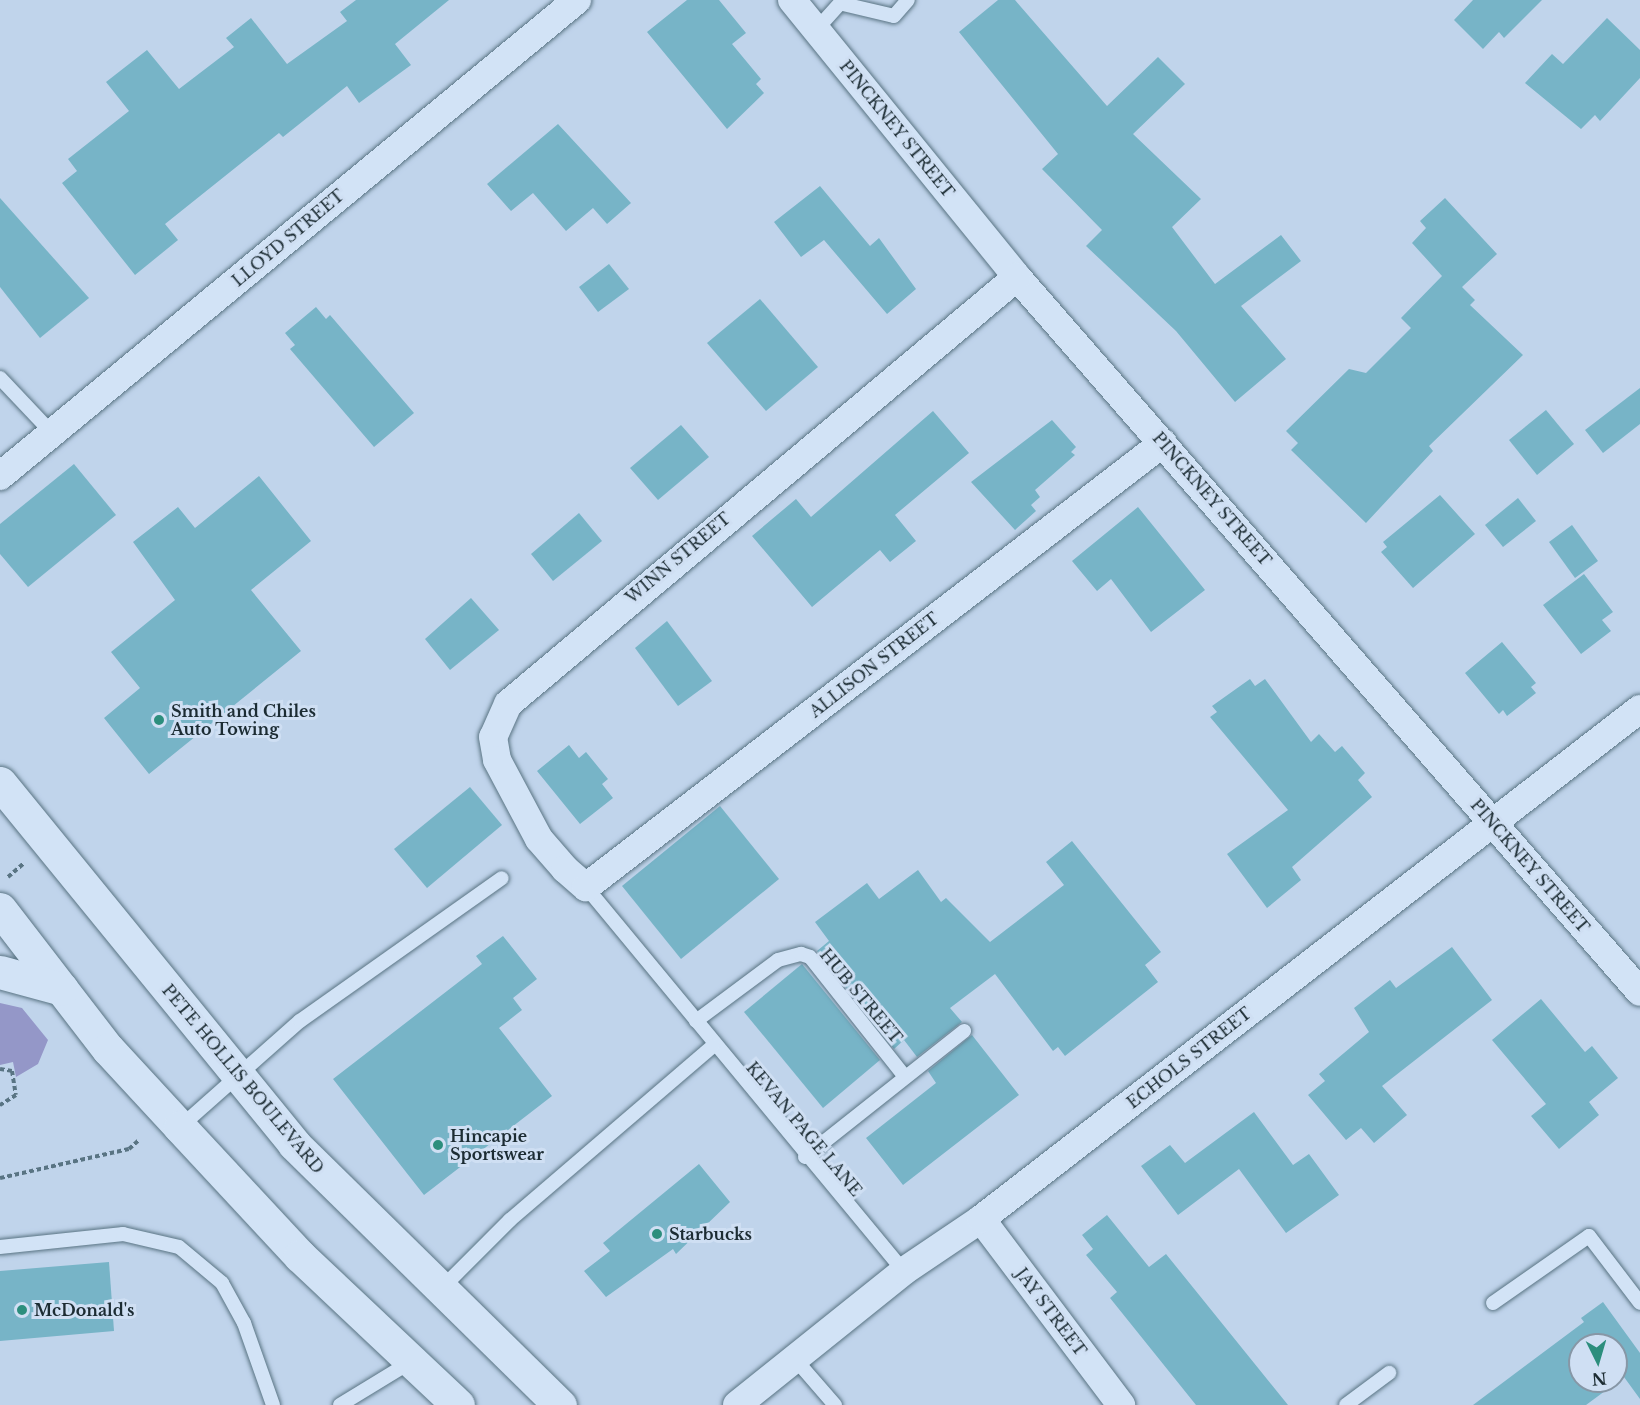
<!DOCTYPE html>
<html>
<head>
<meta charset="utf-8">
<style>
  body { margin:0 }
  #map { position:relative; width:1640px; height:1405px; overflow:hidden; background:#c0d4eb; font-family:"Libre Baskerville",serif }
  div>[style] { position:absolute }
  .green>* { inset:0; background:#9497c8 }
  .building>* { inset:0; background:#77b4c7 }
  .path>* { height:4px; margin-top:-2px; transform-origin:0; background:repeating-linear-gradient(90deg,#597483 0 4.5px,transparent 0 7.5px) }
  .roads { filter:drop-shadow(0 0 2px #597483) drop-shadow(0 0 2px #597483) }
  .service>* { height:14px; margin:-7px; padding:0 7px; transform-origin:7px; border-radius:7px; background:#d2e3f6 }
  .minor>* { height:28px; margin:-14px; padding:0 14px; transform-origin:14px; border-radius:14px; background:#d2e3f6 }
  .secondary>* { height:33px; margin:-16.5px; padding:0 16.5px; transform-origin:16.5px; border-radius:16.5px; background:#d2e3f6 }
  .dots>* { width:16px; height:16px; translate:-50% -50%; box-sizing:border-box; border:3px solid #cfdff3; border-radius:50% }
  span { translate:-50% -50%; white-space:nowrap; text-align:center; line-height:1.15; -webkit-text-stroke:6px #cfdff3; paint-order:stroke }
  .street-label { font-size:16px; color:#1c2c33 }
  .poi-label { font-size:16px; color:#1c2c33; font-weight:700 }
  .left { translate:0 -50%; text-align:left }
  .north { position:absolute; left:1568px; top:1333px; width:60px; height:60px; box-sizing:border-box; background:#cfdff3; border:2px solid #8797a6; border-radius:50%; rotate:175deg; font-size:16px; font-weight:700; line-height:24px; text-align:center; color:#1c2c33 }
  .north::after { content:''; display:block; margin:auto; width:21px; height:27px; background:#2c8e7d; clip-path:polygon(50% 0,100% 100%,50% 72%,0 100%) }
</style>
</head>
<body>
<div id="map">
  <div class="green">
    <i style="clip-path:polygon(0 1003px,22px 1008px,48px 1040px,38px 1064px,16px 1077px,13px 1062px,0 1065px)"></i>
  </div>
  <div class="building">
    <i style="clip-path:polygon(356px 0,449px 0,395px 44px,411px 65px,359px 103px,347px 86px,283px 137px,279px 133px,165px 224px,178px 240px,135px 275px,62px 183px,77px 171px,68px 159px,129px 111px,106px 82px,147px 50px,179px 89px,234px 47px,226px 38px,251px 18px,287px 64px,347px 21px,340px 12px)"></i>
    <i style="clip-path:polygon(687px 0,719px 0,746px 33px,732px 44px,761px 79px,756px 84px,764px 93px,727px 129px,647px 32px)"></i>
    <i style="clip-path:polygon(998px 0,1015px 0,1107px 106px,1158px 57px,1185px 84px,1133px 134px,1201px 199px,1172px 227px,1215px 284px,1281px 235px,1301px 261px,1241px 306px,1286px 359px,1235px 402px,1176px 331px,1086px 246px,1102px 230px,1042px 169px,1058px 154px,959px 32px)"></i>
    <i style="clip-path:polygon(1473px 0,1542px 0,1504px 38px,1499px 32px,1483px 49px,1454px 20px)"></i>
    <i style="clip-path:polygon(1607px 18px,1640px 50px,1640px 78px,1600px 121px,1595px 115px,1581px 129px,1525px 83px,1552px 54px,1563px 64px)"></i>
    <i style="clip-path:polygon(558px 124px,631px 203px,607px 224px,593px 208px,566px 231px,533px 193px,511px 211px,487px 184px)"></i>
    <i style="clip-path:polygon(820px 186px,870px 246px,879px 238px,916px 289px,887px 314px,824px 240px,801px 257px,774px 222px)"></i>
    <i style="clip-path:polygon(0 198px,89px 298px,40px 338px,0 287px)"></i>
    <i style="clip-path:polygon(1445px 198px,1497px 254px,1462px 287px,1475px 300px,1470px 305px,1523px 355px,1429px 446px,1433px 451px,1366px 523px,1291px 450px,1298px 443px,1286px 431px,1349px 369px,1366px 373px,1411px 328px,1401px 318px,1442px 276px,1412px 243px,1426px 228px,1420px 221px)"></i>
    <i style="clip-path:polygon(609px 264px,629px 289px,598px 312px,579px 287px)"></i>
    <i style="clip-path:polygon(760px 299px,818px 367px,766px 411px,707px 343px)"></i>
    <i style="clip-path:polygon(316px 307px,326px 319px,330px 315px,414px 413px,374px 447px,290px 349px,295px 345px,285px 333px)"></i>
    <i style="clip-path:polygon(1640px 388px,1640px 424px,1603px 453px,1585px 430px)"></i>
    <i style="clip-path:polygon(1546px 410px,1574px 444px,1537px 475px,1509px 440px)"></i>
    <i style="clip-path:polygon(933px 411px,969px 453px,895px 515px,916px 541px,890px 562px,880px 550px,812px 607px,752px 536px,796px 499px,811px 517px)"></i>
    <i style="clip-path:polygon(1052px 420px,1076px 447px,1071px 452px,1075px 455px,1035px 490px,1040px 497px,1031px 505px,1036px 511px,1015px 530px,971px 482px)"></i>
    <i style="clip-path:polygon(681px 425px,709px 457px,658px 500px,630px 468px)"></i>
    <i style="clip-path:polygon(74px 464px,116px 515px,28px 587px,0 554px,0 524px)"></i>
    <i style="clip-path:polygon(259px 476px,311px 541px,251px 590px,301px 651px,149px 774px,104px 718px,140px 688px,111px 652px,175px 600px,133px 542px,178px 507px,195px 528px)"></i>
    <i style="clip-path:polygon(1440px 495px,1475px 534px,1413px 588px,1381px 552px,1387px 547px,1383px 542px)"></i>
    <i style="clip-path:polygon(1518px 498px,1536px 521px,1503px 547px,1485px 525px)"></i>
    <i style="clip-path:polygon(1138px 507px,1205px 590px,1151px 632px,1111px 579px,1097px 591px,1072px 561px)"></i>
    <i style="clip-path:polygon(579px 513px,602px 541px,553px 581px,531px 554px)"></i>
    <i style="clip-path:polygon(1572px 525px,1598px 561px,1575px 578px,1549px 542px)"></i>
    <i style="clip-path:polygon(1584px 574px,1613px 612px,1602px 620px,1611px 631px,1581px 654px,1543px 605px)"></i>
    <i style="clip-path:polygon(471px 598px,499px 630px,450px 670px,425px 639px)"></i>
    <i style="clip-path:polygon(667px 621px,712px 681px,678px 706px,635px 648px)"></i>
    <i style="clip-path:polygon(1502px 642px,1536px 683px,1531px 687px,1536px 693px,1507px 716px,1503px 710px,1499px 714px,1465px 673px)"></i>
    <i style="clip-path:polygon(1250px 679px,1255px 686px,1265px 679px,1311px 742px,1319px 734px,1335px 752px,1342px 746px,1365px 773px,1358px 780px,1372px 797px,1292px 867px,1301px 880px,1267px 908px,1227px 854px,1288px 810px,1210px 717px,1217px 712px,1212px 706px)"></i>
    <i style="clip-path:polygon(569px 745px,579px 758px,586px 752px,608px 779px,602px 784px,613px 798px,580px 824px,537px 771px)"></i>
    <i style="clip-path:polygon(470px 787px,502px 825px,427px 888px,394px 849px)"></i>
    <i style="clip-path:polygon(720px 806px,779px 879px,681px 959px,622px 886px)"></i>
    <i style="clip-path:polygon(1072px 841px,1161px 952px,1145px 965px,1158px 982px,1065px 1056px,1058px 1047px,1053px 1051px,995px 974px,950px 1008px,962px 1022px,917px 1057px,904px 1040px,894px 1049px,817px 951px,829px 941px,815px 922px,867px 883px,879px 899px,918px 870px,941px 902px,946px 898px,990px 942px,1064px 885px,1046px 862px)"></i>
    <i style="clip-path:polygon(503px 936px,537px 979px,513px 998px,522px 1010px,499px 1028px,552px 1096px,424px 1195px,333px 1079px,482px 964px,476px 956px)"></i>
    <i style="clip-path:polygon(1452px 947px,1492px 1000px,1382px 1086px,1407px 1115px,1374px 1143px,1361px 1128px,1346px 1140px,1308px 1095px,1325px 1081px,1319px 1074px,1369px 1032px,1354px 1008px,1390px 980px,1396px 988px)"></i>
    <i style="clip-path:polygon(802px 964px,880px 1060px,823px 1108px,744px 1012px)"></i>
    <i style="clip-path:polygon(1541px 999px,1585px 1052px,1592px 1046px,1618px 1078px,1589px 1102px,1599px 1115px,1559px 1149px,1531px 1116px,1546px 1104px,1492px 1040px)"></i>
    <i style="clip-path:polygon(972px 1035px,1019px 1095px,903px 1185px,866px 1138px,936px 1083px,928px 1071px)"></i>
    <i style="clip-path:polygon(1254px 1112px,1293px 1165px,1309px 1154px,1339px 1195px,1286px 1233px,1239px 1169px,1178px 1215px,1141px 1166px,1170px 1145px,1185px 1163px)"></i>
    <i style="clip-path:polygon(699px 1164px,730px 1202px,676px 1254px,673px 1249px,606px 1297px,584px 1271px,610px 1251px,603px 1243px)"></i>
    <i style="clip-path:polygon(1107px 1215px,1149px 1267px,1166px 1254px,1288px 1405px,1196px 1405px,1110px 1298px,1117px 1292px,1086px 1255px,1093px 1249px,1082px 1235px)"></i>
    <i style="clip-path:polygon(109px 1262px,114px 1331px,0 1341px,0 1271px)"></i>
    <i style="clip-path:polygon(evenodd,1603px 1302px,1640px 1353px,1640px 1399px,1624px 1377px,1586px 1405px,1473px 1405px,1584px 1322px,1581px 1318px,1603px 1302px,1580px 1345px,1616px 1345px,1616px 1381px,1580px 1381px,1580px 1345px)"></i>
  </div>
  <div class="path">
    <i style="left:8px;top:877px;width:20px;rotate:-41deg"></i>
    <i style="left:0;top:1069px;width:12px;rotate:9deg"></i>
    <i style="left:12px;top:1071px;width:24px;rotate:81deg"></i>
    <i style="left:16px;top:1095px;width:19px;rotate:148deg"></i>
    <i style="left:0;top:1178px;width:132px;rotate:-12.7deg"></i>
    <i style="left:129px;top:1149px;width:13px;rotate:-42deg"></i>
  </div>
  <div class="roads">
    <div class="service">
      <i style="left:843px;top:4px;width:52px;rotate:13.2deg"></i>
      <i style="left:894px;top:16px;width:21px;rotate:-49deg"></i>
      <i style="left:816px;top:30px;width:40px;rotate:-48deg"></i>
      <i style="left:0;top:378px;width:76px;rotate:46.6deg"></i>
      <i style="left:586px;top:887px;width:499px;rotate:50.4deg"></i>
      <i style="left:696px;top:1021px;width:102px;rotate:-36.6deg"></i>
      <i style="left:778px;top:960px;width:24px;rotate:-15deg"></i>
      <i style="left:801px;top:954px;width:9px;rotate:18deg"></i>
      <i style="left:810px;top:957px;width:153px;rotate:51.6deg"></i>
      <i style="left:180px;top:1127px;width:160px;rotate:-41.5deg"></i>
      <i style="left:300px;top:1021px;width:247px;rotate:-35.3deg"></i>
      <i style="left:805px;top:1157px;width:203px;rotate:-38.4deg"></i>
      <i style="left:0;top:1247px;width:124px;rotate:-6deg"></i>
      <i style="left:123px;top:1234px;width:57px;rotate:13.1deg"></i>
      <i style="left:179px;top:1247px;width:56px;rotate:39.9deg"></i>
      <i style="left:222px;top:1283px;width:46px;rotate:61.2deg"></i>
      <i style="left:244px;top:1323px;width:87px;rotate:70.5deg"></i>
      <i style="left:440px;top:1290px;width:99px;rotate:-45deg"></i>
      <i style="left:510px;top:1220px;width:267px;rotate:-40.6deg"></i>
      <i style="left:1493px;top:1303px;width:117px;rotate:-34.9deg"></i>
      <i style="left:1589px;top:1236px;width:84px;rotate:52.7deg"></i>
      <i style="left:795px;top:1359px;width:61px;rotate:49deg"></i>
      <i style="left:340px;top:1405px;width:84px;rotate:-31.4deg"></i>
      <i style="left:1346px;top:1405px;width:54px;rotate:-36.7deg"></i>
    </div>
    <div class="minor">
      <i style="left:792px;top:0;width:357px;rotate:50.9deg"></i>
      <i style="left:1017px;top:277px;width:948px;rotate:48.93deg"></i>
      <i style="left:1017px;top:277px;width:664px;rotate:140.01deg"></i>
      <i style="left:508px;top:704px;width:36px;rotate:114deg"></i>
      <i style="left:493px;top:737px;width:23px;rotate:80deg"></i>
      <i style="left:497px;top:760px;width:89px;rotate:62deg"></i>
      <i style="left:539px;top:839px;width:40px;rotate:49deg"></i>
      <i style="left:565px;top:869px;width:28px;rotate:41deg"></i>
      <i style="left:586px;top:887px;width:728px;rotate:-37.58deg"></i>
      <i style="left:0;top:476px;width:748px;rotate:-39.52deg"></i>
      <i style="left:981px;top:1219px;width:233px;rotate:53deg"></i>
      <i style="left:737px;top:1405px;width:214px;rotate:-38.7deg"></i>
      <i style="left:904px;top:1271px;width:93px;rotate:-34deg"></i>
      <i style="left:981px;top:1219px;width:833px;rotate:-37.74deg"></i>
    </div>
    <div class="secondary">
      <i style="left:0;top:783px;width:466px;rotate:50.8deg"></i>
      <i style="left:294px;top:1144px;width:373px;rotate:44.5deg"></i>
      <i style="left:0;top:909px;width:177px;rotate:52.4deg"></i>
      <i style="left:108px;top:1049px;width:106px;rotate:47.3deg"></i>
      <i style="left:180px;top:1127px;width:176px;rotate:47.1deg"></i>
      <i style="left:300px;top:1256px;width:217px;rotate:43.3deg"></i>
      <i style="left:0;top:972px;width:64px;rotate:15.3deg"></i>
    </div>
  </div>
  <div class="dots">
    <i style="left:159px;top:720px;background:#2c8e7d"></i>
    <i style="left:438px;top:1145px;background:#2c8e7d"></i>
    <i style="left:657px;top:1234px;background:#2c8e7d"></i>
    <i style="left:22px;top:1310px;background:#2c8e7d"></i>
  </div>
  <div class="street-label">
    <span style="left:897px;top:129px;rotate:51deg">PINCKNEY STREET</span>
    <span style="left:288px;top:238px;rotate:-40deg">LLOYD STREET</span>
    <span style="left:1212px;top:499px;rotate:49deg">PINCKNEY STREET</span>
    <span style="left:678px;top:558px;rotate:-40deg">WINN STREET</span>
    <span style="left:874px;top:665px;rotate:-38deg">ALLISON STREET</span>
    <span style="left:1530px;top:866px;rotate:49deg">PINCKNEY STREET</span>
    <span style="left:861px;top:996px;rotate:50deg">HUB STREET</span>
    <span style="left:1189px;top:1058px;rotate:-38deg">ECHOLS STREET</span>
    <span style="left:243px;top:1079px;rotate:50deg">PETE HOLLIS BOULEVARD</span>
    <span style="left:804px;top:1129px;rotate:50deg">KEVAN PAGE LANE</span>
    <span style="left:1051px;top:1312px;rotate:53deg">JAY STREET</span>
  </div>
  <div class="poi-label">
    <span class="left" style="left:171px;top:720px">Smith and Chiles<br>Auto Towing</span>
    <span class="left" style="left:450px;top:1145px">Hincapie<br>Sportswear</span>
    <span class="left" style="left:669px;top:1234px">Starbucks</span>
    <span class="left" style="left:34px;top:1310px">McDonald's</span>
  </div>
  <div class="north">N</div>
</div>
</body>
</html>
